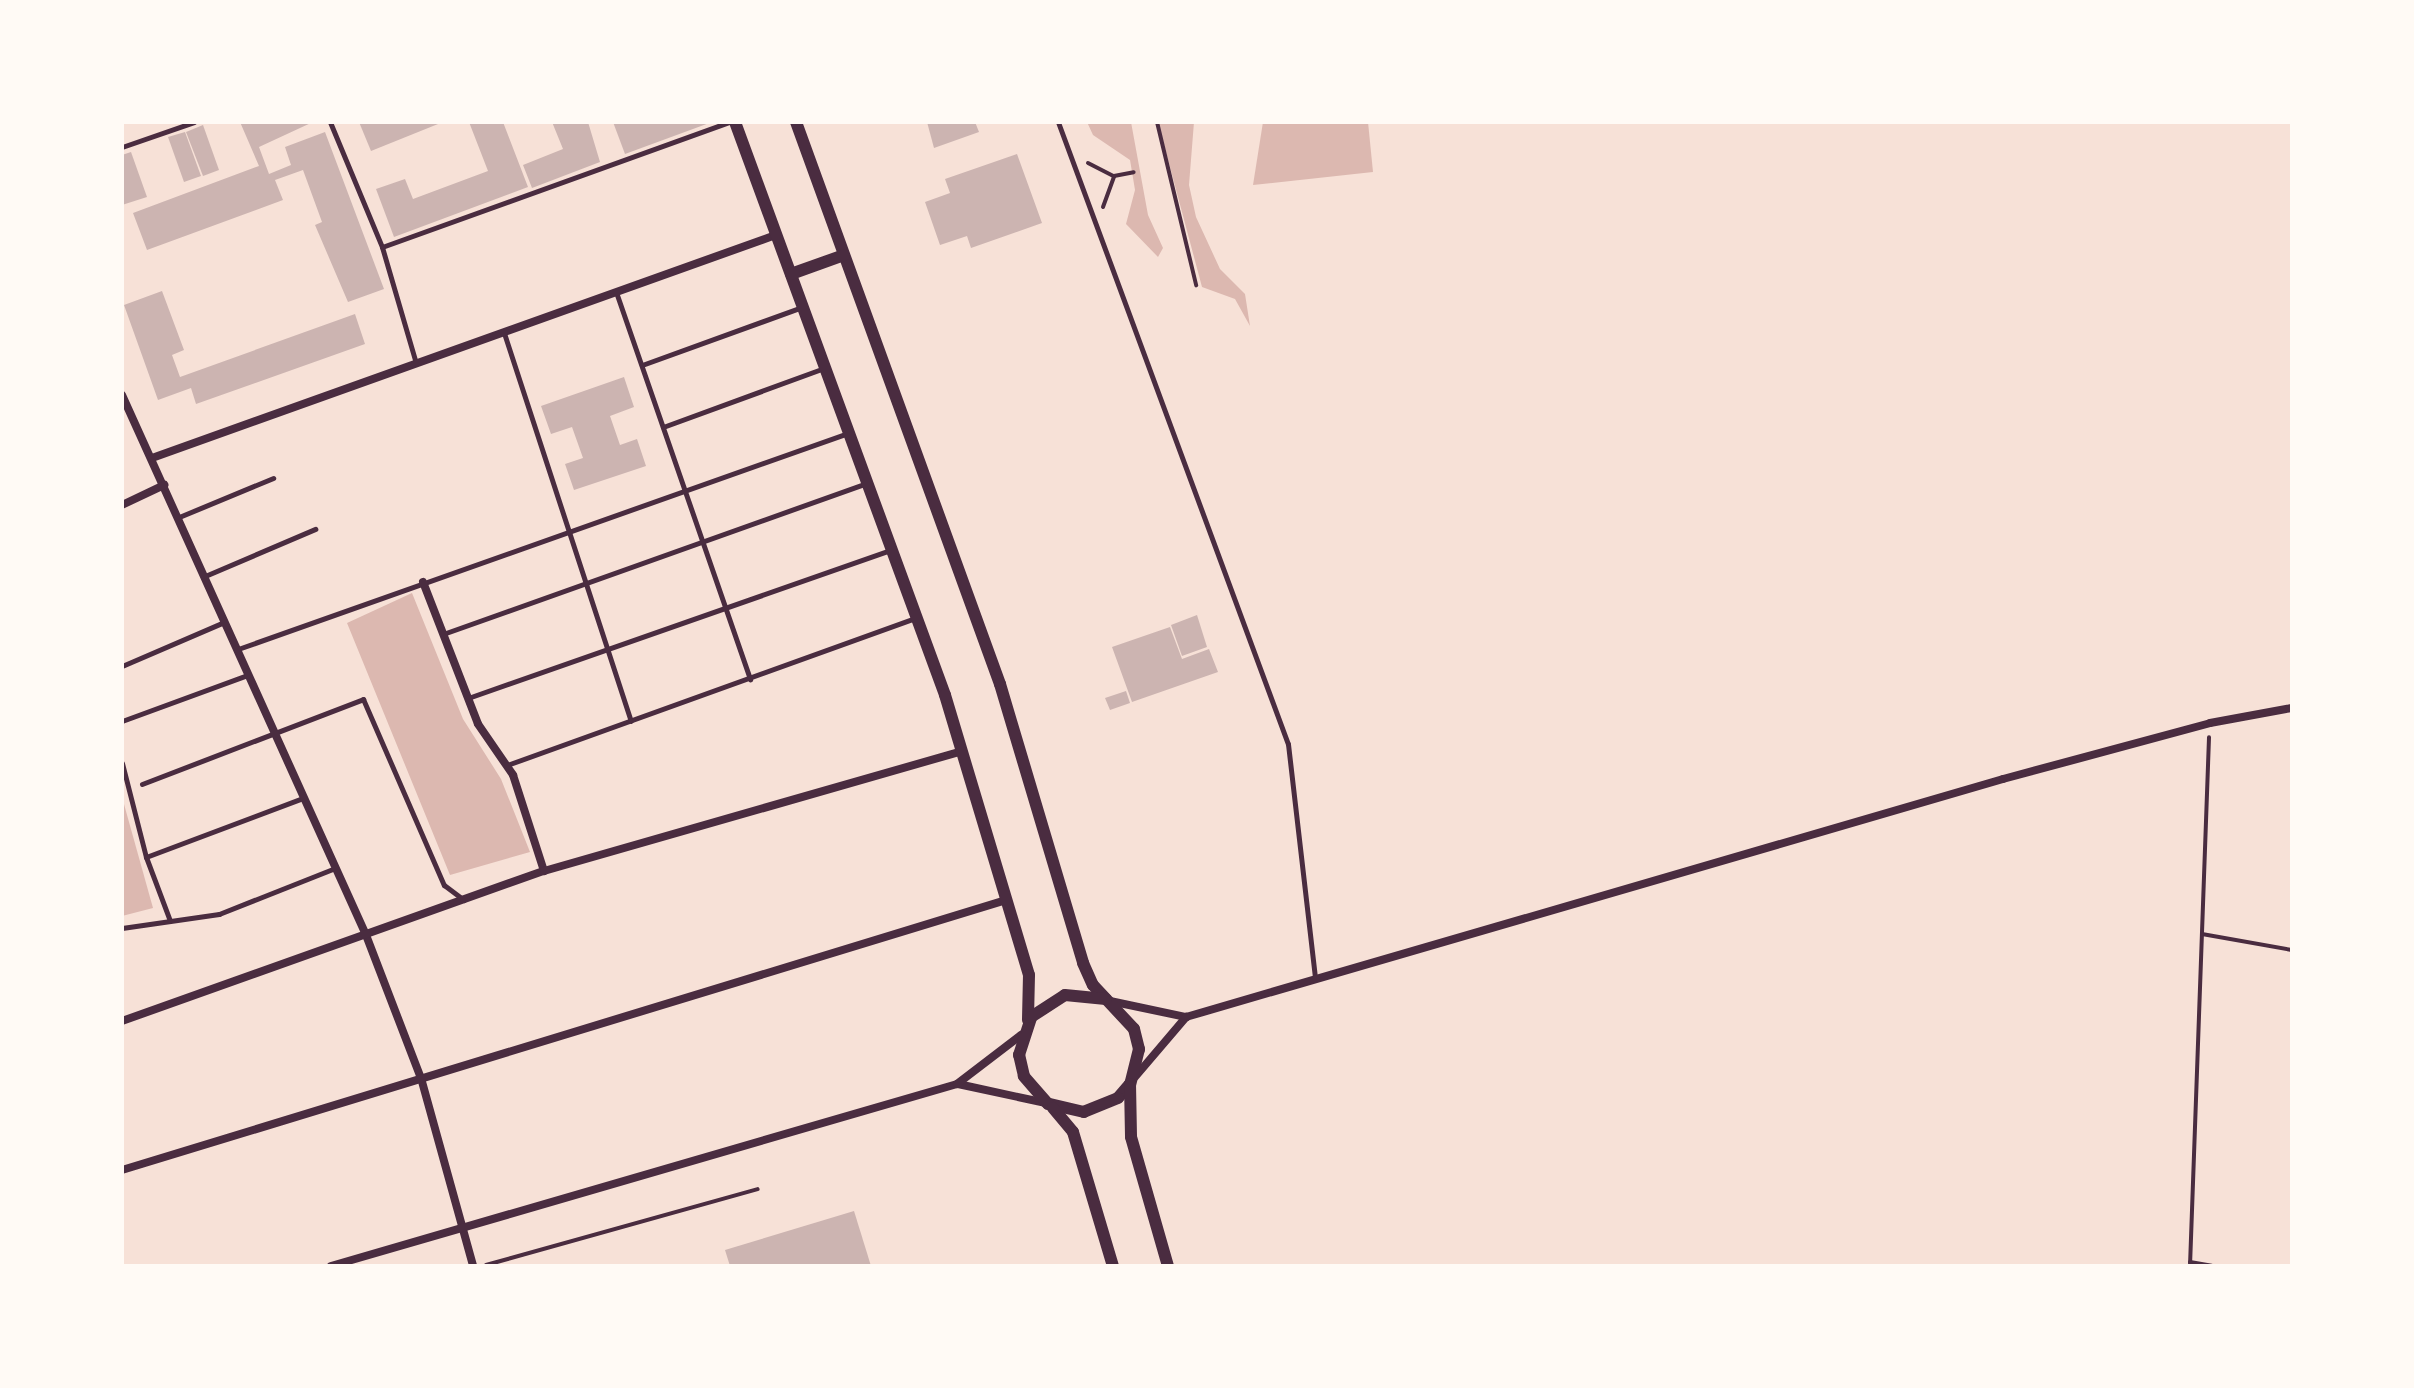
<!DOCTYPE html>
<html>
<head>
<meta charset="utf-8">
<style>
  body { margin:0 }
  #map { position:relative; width:2414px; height:1388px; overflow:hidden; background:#f7e1d7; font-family:Helvetica,sans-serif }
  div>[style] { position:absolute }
  .water>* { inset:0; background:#dcb8b0 }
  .building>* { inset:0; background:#ccb4b1 }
  .path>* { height:4px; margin:-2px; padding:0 2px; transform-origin:2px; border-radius:2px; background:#4a2c40 }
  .service>* { height:5px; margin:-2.5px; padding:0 2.5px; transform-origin:2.5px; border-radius:2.5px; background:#4a2c40 }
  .minor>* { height:8px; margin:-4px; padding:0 4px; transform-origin:4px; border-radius:4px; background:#4a2c40 }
  .tertiary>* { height:12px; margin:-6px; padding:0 6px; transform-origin:6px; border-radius:6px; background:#4a2c40 }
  span { translate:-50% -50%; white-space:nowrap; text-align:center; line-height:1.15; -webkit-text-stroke:7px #fffaf5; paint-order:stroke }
  .frame { position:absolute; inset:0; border:124px solid #fffaf5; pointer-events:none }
</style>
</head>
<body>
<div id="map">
  <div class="water">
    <i style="clip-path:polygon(1087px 122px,1131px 122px,1148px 215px,1163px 248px,1158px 257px,1126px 224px,1135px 190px,1130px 160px,1093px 135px)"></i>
    <i style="clip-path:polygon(1158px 122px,1194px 122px,1189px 185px,1196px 217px,1220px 269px,1245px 294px,1250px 326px,1235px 299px,1202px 287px)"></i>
    <i style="clip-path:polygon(1263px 122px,1368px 122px,1373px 172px,1253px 185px)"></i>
    <i style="clip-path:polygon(412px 593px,463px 719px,501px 779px,530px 852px,450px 875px,347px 623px)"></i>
    <i style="clip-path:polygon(122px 797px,153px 908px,122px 916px)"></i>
  </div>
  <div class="building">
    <i style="clip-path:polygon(240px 122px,313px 122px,259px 147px,269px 174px,291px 165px,285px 147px,325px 132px,384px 289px,348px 302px,315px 225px,322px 222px,303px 170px,275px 180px,283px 200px,147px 250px,133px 213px,259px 166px)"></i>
    <i style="clip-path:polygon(359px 122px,443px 122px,371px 151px)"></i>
    <i style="clip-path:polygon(469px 122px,503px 122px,528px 187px,394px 237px,376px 189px,405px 179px,413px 199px,488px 171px)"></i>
    <i style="clip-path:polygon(552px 122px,588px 122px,600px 162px,532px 188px,523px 165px,563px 149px)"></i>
    <i style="clip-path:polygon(613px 122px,712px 122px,625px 154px)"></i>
    <i style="clip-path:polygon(927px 122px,975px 122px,979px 132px,934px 148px)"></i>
    <i style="clip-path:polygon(203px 125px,219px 170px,203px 176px,186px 132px)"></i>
    <i style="clip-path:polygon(185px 132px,201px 176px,184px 182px,168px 137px)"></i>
    <i style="clip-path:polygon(131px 152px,147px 197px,122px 205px,122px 155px)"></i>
    <i style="clip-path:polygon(1017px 154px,1042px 223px,971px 248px,967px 236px,940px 245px,925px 202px,950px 193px,945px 179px)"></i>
    <i style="clip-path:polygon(162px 291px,184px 350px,172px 355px,180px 377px,355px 314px,365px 344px,196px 404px,191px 388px,158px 400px,124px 305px)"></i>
    <i style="clip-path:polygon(624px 377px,634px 407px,610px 416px,620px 445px,637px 439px,646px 466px,574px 490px,565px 464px,583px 458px,572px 427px,551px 434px,541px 406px)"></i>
    <i style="clip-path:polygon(1197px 615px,1207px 647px,1182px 656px,1171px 625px)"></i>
    <i style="clip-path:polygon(1170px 627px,1182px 659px,1209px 649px,1218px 672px,1132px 702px,1112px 647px)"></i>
    <i style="clip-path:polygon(1126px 691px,1130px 703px,1110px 710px,1105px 698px)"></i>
    <i style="clip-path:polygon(854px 1211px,871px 1266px,730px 1266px,725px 1250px)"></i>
  </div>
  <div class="path">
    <i style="left:1157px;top:122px;width:168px;rotate:76.5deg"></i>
    <i style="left:1088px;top:163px;width:29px;rotate:27deg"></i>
    <i style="left:1103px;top:207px;width:33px;rotate:-70deg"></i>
    <i style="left:1114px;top:176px;width:20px;rotate:-11deg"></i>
    <i style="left:2202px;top:934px;width:91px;rotate:10.1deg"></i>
    <i style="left:2190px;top:1262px;width:22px;rotate:10deg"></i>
    <i style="left:486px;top:1265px;width:282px;rotate:-15.6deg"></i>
    <i style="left:2190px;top:1266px;width:529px;rotate:-87.94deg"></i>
  </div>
  <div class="service">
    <i style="left:330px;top:122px;width:135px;rotate:67.4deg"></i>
    <i style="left:382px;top:247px;width:121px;rotate:73.7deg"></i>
    <i style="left:1058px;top:122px;width:663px;rotate:69.71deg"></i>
    <i style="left:1288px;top:744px;width:236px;rotate:83.4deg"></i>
    <i style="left:122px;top:147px;width:76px;rotate:-19.1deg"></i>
    <i style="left:382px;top:247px;width:370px;rotate:-19.8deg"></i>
    <i style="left:616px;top:292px;width:410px;rotate:70.9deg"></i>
    <i style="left:504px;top:333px;width:408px;rotate:71.9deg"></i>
    <i style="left:642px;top:365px;width:170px;rotate:-19.9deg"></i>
    <i style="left:663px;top:427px;width:171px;rotate:-20.1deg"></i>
    <i style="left:179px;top:517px;width:102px;rotate:-22.5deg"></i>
    <i style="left:205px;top:576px;width:120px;rotate:-23.1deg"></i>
    <i style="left:443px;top:634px;width:449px;rotate:-19.6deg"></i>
    <i style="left:238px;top:649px;width:647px;rotate:-19.5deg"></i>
    <i style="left:122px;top:666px;width:111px;rotate:-23.3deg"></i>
    <i style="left:468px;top:698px;width:448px;rotate:-19.3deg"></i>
    <i style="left:122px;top:721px;width:134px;rotate:-20.1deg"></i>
    <i style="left:122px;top:763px;width:97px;rotate:75.7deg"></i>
    <i style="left:146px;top:857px;width:68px;rotate:69.4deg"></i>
    <i style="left:507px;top:765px;width:435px;rotate:-19.8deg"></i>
    <i style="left:142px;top:784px;width:237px;rotate:-21deg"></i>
    <i style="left:363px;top:699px;width:203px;rotate:66.5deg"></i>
    <i style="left:444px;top:885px;width:25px;rotate:37deg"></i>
    <i style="left:146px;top:857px;width:168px;rotate:-20.6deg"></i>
    <i style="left:122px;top:928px;width:98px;rotate:-8.2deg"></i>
    <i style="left:219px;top:914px;width:125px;rotate:-21.6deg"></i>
  </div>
  <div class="minor">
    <i style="left:122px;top:395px;width:593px;rotate:65.68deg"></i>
    <i style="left:366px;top:935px;width:153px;rotate:69deg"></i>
    <i style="left:421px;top:1078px;width:195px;rotate:74.5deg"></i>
    <i style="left:152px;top:458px;width:663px;rotate:-19.67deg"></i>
    <i style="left:122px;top:505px;width:47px;rotate:-25.5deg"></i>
    <i style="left:423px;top:582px;width:152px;rotate:68.8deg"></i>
    <i style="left:478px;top:724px;width:62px;rotate:55.5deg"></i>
    <i style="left:513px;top:775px;width:101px;rotate:72.1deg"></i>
    <i style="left:1110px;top:1001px;width:78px;rotate:11.9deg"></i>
    <i style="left:1186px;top:1017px;width:851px;rotate:-16.24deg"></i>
    <i style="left:2003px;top:779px;width:214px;rotate:-15.1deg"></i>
    <i style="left:2210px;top:723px;width:83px;rotate:-10.4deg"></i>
    <i style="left:122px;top:1021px;width:448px;rotate:-19.6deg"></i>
    <i style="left:544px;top:871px;width:435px;rotate:-16deg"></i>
    <i style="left:1135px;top:1077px;width:79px;rotate:-49.6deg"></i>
    <i style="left:958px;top:1084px;width:90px;rotate:12.2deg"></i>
    <i style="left:122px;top:1170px;width:924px;rotate:-16.98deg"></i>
    <i style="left:331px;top:1266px;width:652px;rotate:-16.21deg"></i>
    <i style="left:957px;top:1084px;width:81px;rotate:-37.4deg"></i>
  </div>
  <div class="tertiary">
    <i style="left:735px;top:122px;width:610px;rotate:69.87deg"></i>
    <i style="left:945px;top:695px;width:292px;rotate:73.3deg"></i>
    <i style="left:1029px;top:975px;width:45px;rotate:91.3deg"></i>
    <i style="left:796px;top:122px;width:598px;rotate:70.05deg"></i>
    <i style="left:1000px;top:684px;width:291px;rotate:73.4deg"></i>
    <i style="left:1083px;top:963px;width:24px;rotate:66deg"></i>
    <i style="left:1093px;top:985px;width:60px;rotate:47deg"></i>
    <i style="left:1134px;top:1029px;width:21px;rotate:76deg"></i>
    <i style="left:1139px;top:1049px;width:36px;rotate:104deg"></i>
    <i style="left:1130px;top:1084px;width:18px;rotate:131deg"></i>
    <i style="left:1118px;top:1098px;width:37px;rotate:158deg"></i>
    <i style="left:1084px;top:1112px;width:37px;rotate:-167deg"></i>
    <i style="left:1048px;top:1104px;width:37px;rotate:-131deg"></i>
    <i style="left:1024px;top:1076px;width:22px;rotate:-103deg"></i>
    <i style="left:1019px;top:1055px;width:40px;rotate:-72deg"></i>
    <i style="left:1031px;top:1017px;width:40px;rotate:-32.9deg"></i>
    <i style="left:1065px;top:995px;width:41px;rotate:5.6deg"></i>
    <i style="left:791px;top:274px;width:56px;rotate:-19.7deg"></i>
    <i style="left:1130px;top:1084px;width:53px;rotate:88.9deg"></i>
    <i style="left:1131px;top:1137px;width:134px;rotate:74deg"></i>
    <i style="left:1053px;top:1108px;width:31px;rotate:50deg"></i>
    <i style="left:1073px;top:1132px;width:140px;rotate:73.4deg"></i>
  </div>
  <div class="frame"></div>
</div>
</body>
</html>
